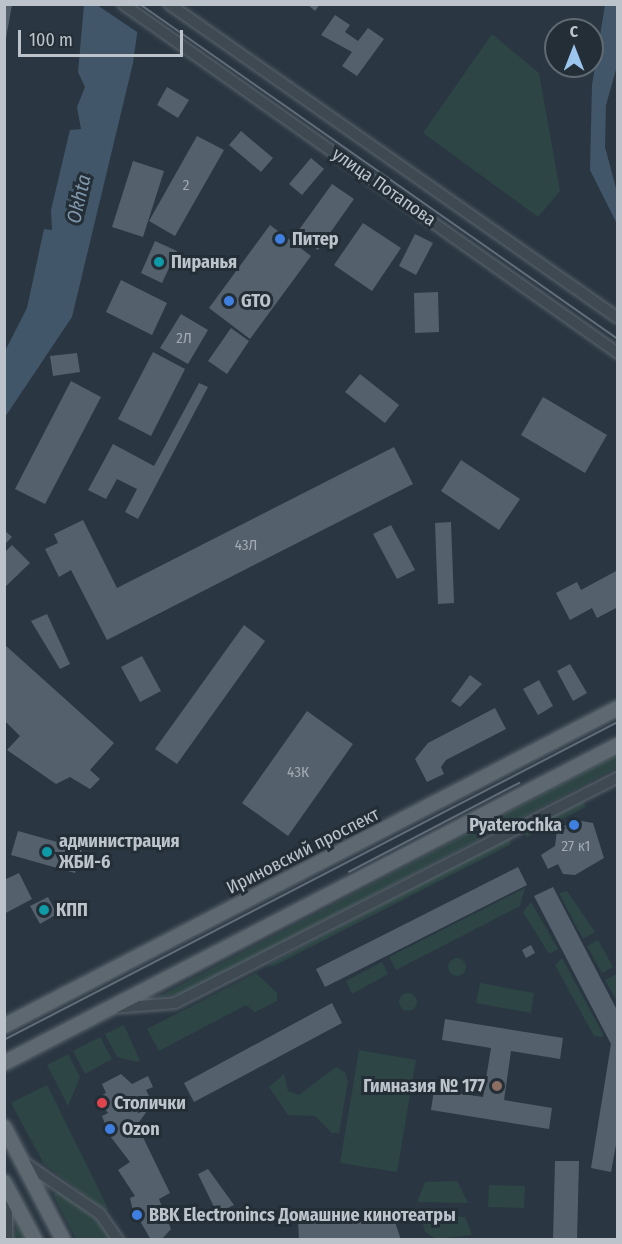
<!DOCTYPE html>
<html>
<head>
<meta charset="utf-8">
<style>
  body { margin:0 }
  #map { position:relative; width:622px; height:1244px; overflow:hidden; background:#2a3742; font-family:"Fira Sans Condensed",sans-serif }
  div>[style] { position:absolute }
  .green>* { inset:0; background:#2d4544 }
  .round { border-radius:50% }
  .water>* { inset:0; background:#425669 }
  .pier>* { inset:0; background:#2a3742 }
  .building>* { inset:0; background:#54616c }
  .roads { filter:drop-shadow(0 0 2px #5d666f) drop-shadow(0 0 2px #5d666f) }
  .minor>* { height:10px; margin:-5px; padding:0 5px; transform-origin:5px; border-radius:5px; background:#3e4952 }
  .major>* { height:14px; margin:-7px; padding:0 7px; transform-origin:7px; border-radius:7px; background:#5d6871 }
  .tram>* { height:1.5px; margin:-0.75px; padding:0 0.75px; transform-origin:0.75px; border-radius:0.75px; background:#616d78 }
  .dots>* { width:16px; height:16px; translate:-50% -50%; box-sizing:border-box; border:3px solid #232e37; border-radius:50% }
  span { translate:-50% -50%; white-space:nowrap; text-align:center; line-height:1.15; -webkit-text-stroke:6px #232e37; paint-order:stroke }
  .number-label { font-size:15px; color:#a2aab3 }
  .number-label span { -webkit-text-stroke-width:0 }
  .street-label { font-size:18px; color:#bcc3cb }
  .poi-label { font-size:18px; color:#bcc3cb; font-weight:700 }
  .left { translate:0 -50%; text-align:left }
  .right { translate:-100% -50%; text-align:right }
  .water-label { font-size:20px; color:#7f96ab; font-style:italic }
  .frame { position:absolute; inset:0; border:6px solid #bcc3cb; pointer-events:none }
  .north { position:absolute; left:544px; top:18px; width:60px; height:60px; box-sizing:border-box; background:#232e37; border:2px solid #606a72; border-radius:50%; rotate:0deg; font-size:16px; font-weight:700; line-height:24px; text-align:center; color:#bcc3cb }
  .north::after { content:''; display:block; margin:auto; width:21px; height:27px; background:#9dc6ef; clip-path:polygon(50% 0,100% 100%,50% 72%,0 100%) }
  .scale { position:absolute; left:18px; top:30px; width:165px; height:27px; box-sizing:border-box; border:3px solid #bcc3cb; border-top:0; padding-left:8px; font-size:18px; line-height:21px; white-space:nowrap; color:#bcc3cb; -webkit-text-stroke:4px #232e37; paint-order:stroke }
</style>
</head>
<body>
<div id="map">
  <div class="green">
    <i style="clip-path:polygon(492px 34px,539px 73px,560px 191px,538px 217px,423px 133px)"></i>
    <i style="clip-path:polygon(617px 755px,617px 768px,181px 994px,157px 997px)"></i>
    <i style="clip-path:polygon(582px 800px,586px 807px,527px 837px,523px 830px)"></i>
    <i style="clip-path:polygon(512px 836px,510px 845px,274px 966px,267px 965px)"></i>
    <i style="clip-path:polygon(525px 888px,520px 906px,396px 970px,389px 957px)"></i>
    <i style="clip-path:polygon(567px 891px,595px 932px,583px 939px,559px 893px)"></i>
    <i style="clip-path:polygon(531px 902px,558px 949px,549px 954px,523px 912px)"></i>
    <i style="clip-path:polygon(598px 940px,613px 967px,602px 973px,587px 946px)"></i>
    <i style="clip-path:polygon(562px 958px,603px 1034px,603px 1037px,594px 1036px,555px 965px)"></i>
    <i class="round" style="left:448px;top:958px;width:18px;height:18px"></i>
    <i style="clip-path:polygon(382px 962px,388px 974px,352px 994px,346px 981px)"></i>
    <i style="clip-path:polygon(256px 973px,277px 993px,277px 1001px,255px 1012px,246px 1005px,159px 1051px,147px 1029px)"></i>
    <i style="clip-path:polygon(617px 974px,618px 974px,617px 1002px,605px 980px)"></i>
    <i style="clip-path:polygon(480px 983px,534px 993px,531px 1013px,476px 1003px)"></i>
    <i class="round" style="left:399px;top:993px;width:18px;height:18px"></i>
    <i style="clip-path:polygon(124px 1025px,140px 1061px,138px 1062px,117px 1057px,105px 1034px)"></i>
    <i style="clip-path:polygon(100px 1037px,112px 1059px,85px 1074px,73px 1051px)"></i>
    <i style="clip-path:polygon(359px 1050px,416px 1060px,397px 1172px,340px 1163px)"></i>
    <i style="clip-path:polygon(68px 1054px,80px 1077px,68px 1106px,47px 1065px)"></i>
    <i style="clip-path:polygon(336px 1067px,345px 1072px,348px 1081px,339px 1133px,332px 1133px,315px 1116px,288px 1115px,269px 1087px,284px 1074px,288px 1091px,299px 1095px)"></i>
    <i style="clip-path:polygon(47px 1085px,108px 1208px,107px 1212px,44px 1164px,11px 1103px)"></i>
    <i style="clip-path:polygon(457px 1181px,468px 1203px,417px 1202px,425px 1182px)"></i>
    <i style="clip-path:polygon(489px 1185px,525px 1186px,524px 1208px,488px 1207px)"></i>
    <i style="clip-path:polygon(58px 1190px,96px 1219px,111px 1239px,76px 1239px,53px 1195px)"></i>
    <i style="clip-path:polygon(421px 1216px,465px 1217px,472px 1235px,436px 1239px,425px 1232px)"></i>
    <i style="clip-path:polygon(18px 1221px,29px 1239px,13px 1239px)"></i>
  </div>
  <div class="water">
    <i style="clip-path:polygon(84px 5px,141px 5px,133px 63px,72px 317px,5px 417px,5px 351px,27px 308px,44px 229px,52px 230px,51px 210px,70px 130px,81px 129px,77px 107px,85px 87px,78px 72px)"></i>
    <i style="clip-path:polygon(605px 5px,617px 5px,617px 66px,606px 105px,605px 147px,617px 192px,617px 224px,590px 170px,592px 85px)"></i>
  </div>
  <div class="pier">
    <i style="clip-path:polygon(144px 4px,140px 34px,97px 5px)"></i>
  </div>
  <div class="building">
    <i style="clip-path:polygon(307px 4px,320px 4px,315px 11px)"></i>
    <i style="clip-path:polygon(4px 5px,12px 5px,6px 38px,4px 38px)"></i>
    <i style="clip-path:polygon(335px 15px,350px 25px,345px 32px,358px 41px,368px 28px,384px 39px,357px 76px,342px 66px,352px 52px,321px 35px)"></i>
    <i style="clip-path:polygon(167px 87px,189px 100px,178px 118px,157px 105px)"></i>
    <i style="clip-path:polygon(241px 131px,273px 158px,261px 172px,229px 145px)"></i>
    <i style="clip-path:polygon(197px 136px,224px 150px,175px 236px,149px 221px)"></i>
    <i style="clip-path:polygon(311px 158px,324px 169px,302px 195px,289px 184px)"></i>
    <i style="clip-path:polygon(133px 161px,164px 171px,143px 237px,112px 227px)"></i>
    <i style="clip-path:polygon(332px 184px,354px 199px,318px 250px,296px 234px)"></i>
    <i style="clip-path:polygon(363px 223px,401px 248px,372px 291px,334px 265px)"></i>
    <i style="clip-path:polygon(270px 225px,311px 256px,250px 339px,209px 308px)"></i>
    <i style="clip-path:polygon(415px 234px,433px 243px,416px 275px,399px 266px)"></i>
    <i style="clip-path:polygon(155px 241px,177px 251px,162px 283px,141px 273px)"></i>
    <i style="clip-path:polygon(121px 280px,167px 303px,152px 335px,106px 312px)"></i>
    <i style="clip-path:polygon(438px 292px,439px 332px,415px 333px,414px 293px)"></i>
    <i style="clip-path:polygon(181px 314px,208px 330px,188px 364px,160px 348px)"></i>
    <i style="clip-path:polygon(231px 328px,249px 341px,227px 374px,208px 361px)"></i>
    <i style="clip-path:polygon(153px 352px,185px 369px,151px 436px,118px 419px)"></i>
    <i style="clip-path:polygon(77px 353px,80px 372px,53px 376px,50px 356px)"></i>
    <i style="clip-path:polygon(360px 374px,399px 405px,385px 423px,345px 392px)"></i>
    <i style="clip-path:polygon(71px 381px,101px 397px,45px 504px,15px 489px)"></i>
    <i style="clip-path:polygon(199px 383px,208px 387px,138px 519px,125px 512px,137px 489px,117px 479px,106px 499px,88px 490px,113px 444px,154px 466px)"></i>
    <i style="clip-path:polygon(543px 397px,607px 435px,585px 473px,521px 435px)"></i>
    <i style="clip-path:polygon(394px 447px,413px 484px,107px 640px,71px 570px,59px 577px,45px 549px,58px 543px,54px 534px,83px 520px,117px 588px)"></i>
    <i style="clip-path:polygon(461px 460px,520px 499px,499px 530px,441px 491px)"></i>
    <i style="clip-path:polygon(451px 522px,454px 603px,438px 604px,435px 523px)"></i>
    <i style="clip-path:polygon(391px 525px,415px 570px,397px 579px,373px 534px)"></i>
    <i style="clip-path:polygon(4px 530px,12px 537px,4px 545px)"></i>
    <i style="clip-path:polygon(12px 545px,30px 563px,4px 588px,4px 553px)"></i>
    <i style="clip-path:polygon(618px 570px,618px 607px,597px 618px,592px 608px,570px 620px,556px 593px,577px 582px,581px 590px)"></i>
    <i style="clip-path:polygon(47px 614px,70px 664px,60px 669px,31px 621px)"></i>
    <i style="clip-path:polygon(244px 625px,265px 641px,177px 764px,155px 749px)"></i>
    <i style="clip-path:polygon(5px 645px,114px 743px,90px 770px,100px 779px,90px 789px,70px 777px,56px 784px,7px 750px,20px 736px,5px 721px)"></i>
    <i style="clip-path:polygon(142px 656px,161px 691px,140px 702px,121px 667px)"></i>
    <i style="clip-path:polygon(570px 664px,587px 693px,573px 701px,557px 671px)"></i>
    <i style="clip-path:polygon(470px 675px,482px 684px,460px 707px,451px 701px)"></i>
    <i style="clip-path:polygon(539px 680px,553px 706px,538px 715px,523px 689px)"></i>
    <i style="clip-path:polygon(495px 708px,506px 729px,446px 760px,441px 767px,444px 774px,427px 782px,415px 759px,428px 743px)"></i>
    <i style="clip-path:polygon(307px 711px,353px 744px,288px 836px,242px 803px)"></i>
    <i style="clip-path:polygon(576px 820px,593px 823px,604px 858px,575px 875px,563px 874px,558px 864px,548px 869px,541px 855px,555px 846px,557px 830px)"></i>
    <i style="clip-path:polygon(18px 831px,82px 849px,75px 873px,11px 855px)"></i>
    <i style="clip-path:polygon(518px 867px,527px 885px,325px 987px,316px 969px)"></i>
    <i style="clip-path:polygon(19px 873px,32px 899px,4px 914px,4px 880px)"></i>
    <i style="clip-path:polygon(553px 887px,618px 1012px,618px 1134px,611px 1172px,591px 1168px,611px 1044px,534px 896px)"></i>
    <i style="clip-path:polygon(48px 897px,57px 914px,40px 924px,30px 906px)"></i>
    <i style="clip-path:polygon(531px 945px,535px 953px,526px 958px,522px 950px)"></i>
    <i style="clip-path:polygon(332px 1003px,342px 1023px,194px 1102px,184px 1083px)"></i>
    <i style="clip-path:polygon(445px 1019px,563px 1038px,560px 1059px,511px 1051px,504px 1100px,552px 1108px,549px 1129px,431px 1110px,434px 1090px,483px 1097px,491px 1048px,442px 1040px)"></i>
    <i style="clip-path:polygon(121px 1074px,132px 1084px,148px 1076px,153px 1087px,146px 1090px,151px 1100px,143px 1104px,147px 1111px,137px 1125px,170px 1193px,159px 1199px,171px 1229px,161px 1240px,151px 1240px,132px 1207px,130px 1198px,135px 1196px,118px 1170px,130px 1162px,110px 1136px,102px 1116px,108px 1113px,97px 1098px,106px 1093px,102px 1084px)"></i>
    <i style="clip-path:polygon(555px 1161px,579px 1161px,577px 1240px,553px 1240px)"></i>
    <i style="clip-path:polygon(208px 1169px,234px 1205px,217px 1213px,198px 1174px)"></i>
    <i style="clip-path:polygon(308px 1218px,395px 1222px,401px 1240px,299px 1240px,298px 1220px)"></i>
  </div>
  <div class="roads">
    <div class="minor">
      <i style="left:123px;top:4px;width:606px;rotate:35.19deg"></i>
      <i style="left:169px;top:4px;width:548px;rotate:34.97deg"></i>
      <i style="left:112px;top:1008px;width:63px;rotate:-4.5deg"></i>
      <i style="left:175px;top:1003px;width:497px;rotate:-27deg"></i>
      <i style="left:22px;top:1161px;width:94px;rotate:34.2deg"></i>
      <i style="left:100px;top:1214px;width:32px;rotate:55deg"></i>
      <i style="left:7px;top:1240px;width:50px;rotate:-90deg"></i>
    </div>
    <div class="major">
      <i style="left:4px;top:1026px;width:691px;rotate:-27.38deg"></i>
      <i style="left:4px;top:1063px;width:691px;rotate:-27.38deg"></i>
      <i style="left:4px;top:1127px;width:127px;rotate:62.4deg"></i>
      <i style="left:4px;top:1182px;width:66px;rotate:61.9deg"></i>
    </div>
  </div>
  <div class="tram">
    <i style="left:140px;top:4px;width:584px;rotate:35.02deg"></i>
    <i style="left:349px;top:872px;width:192px;rotate:-27.6deg"></i>
    <i style="left:4px;top:1040px;width:691px;rotate:-27.38deg"></i>
  </div>
  <div class="dots">
    <i style="left:280px;top:239px;background:#3f7fe0"></i>
    <i style="left:159px;top:262px;background:#0f9aa8"></i>
    <i style="left:229px;top:301px;background:#3f7fe0"></i>
    <i style="left:574px;top:825px;background:#3f7fe0"></i>
    <i style="left:47px;top:852px;background:#0f9aa8"></i>
    <i style="left:44px;top:910px;background:#0f9aa8"></i>
    <i style="left:497px;top:1086px;background:#8d6e63"></i>
    <i style="left:102px;top:1103px;background:#e0444e"></i>
    <i style="left:110px;top:1129px;background:#3f7fe0"></i>
    <i style="left:137px;top:1215px;background:#3f7fe0"></i>
  </div>
  <div class="number-label">
    <span style="left:186px;top:186px">2</span>
    <span style="left:184px;top:339px">2Л</span>
    <span style="left:246px;top:546px">43Л</span>
    <span style="left:298px;top:773px">43К</span>
    <span style="left:576px;top:847px">27 к1</span>
  </div>
  <div class="street-label">
    <span style="left:384px;top:187px;rotate:35deg">улица Потапова</span>
    <span style="left:303px;top:851px;rotate:-27deg">Ириновский проспект</span>
  </div>
  <div class="poi-label">
    <span class="left" style="left:292px;top:239px">Питер</span>
    <span class="left" style="left:171px;top:262px">Пиранья</span>
    <span class="left" style="left:241px;top:301px">GTO</span>
    <span class="right" style="left:562px;top:825px">Pyaterochka</span>
    <span class="left" style="left:59px;top:852px">администрация<br>ЖБИ-6</span>
    <span class="left" style="left:56px;top:910px">КПП</span>
    <span class="right" style="left:485px;top:1086px">Гимназия № 177</span>
    <span class="left" style="left:114px;top:1103px">Столички</span>
    <span class="left" style="left:122px;top:1129px">Ozon</span>
    <span class="left" style="left:149px;top:1215px">BBK Electronincs Домашние кинотеатры</span>
  </div>
  <div class="water-label">
    <span style="left:79px;top:199px;rotate:-77deg">Okhta</span>
  </div>
  <div class="frame"></div>
  <div class="north">С</div>
  <div class="scale">100 m</div>
</div>
</body>
</html>
